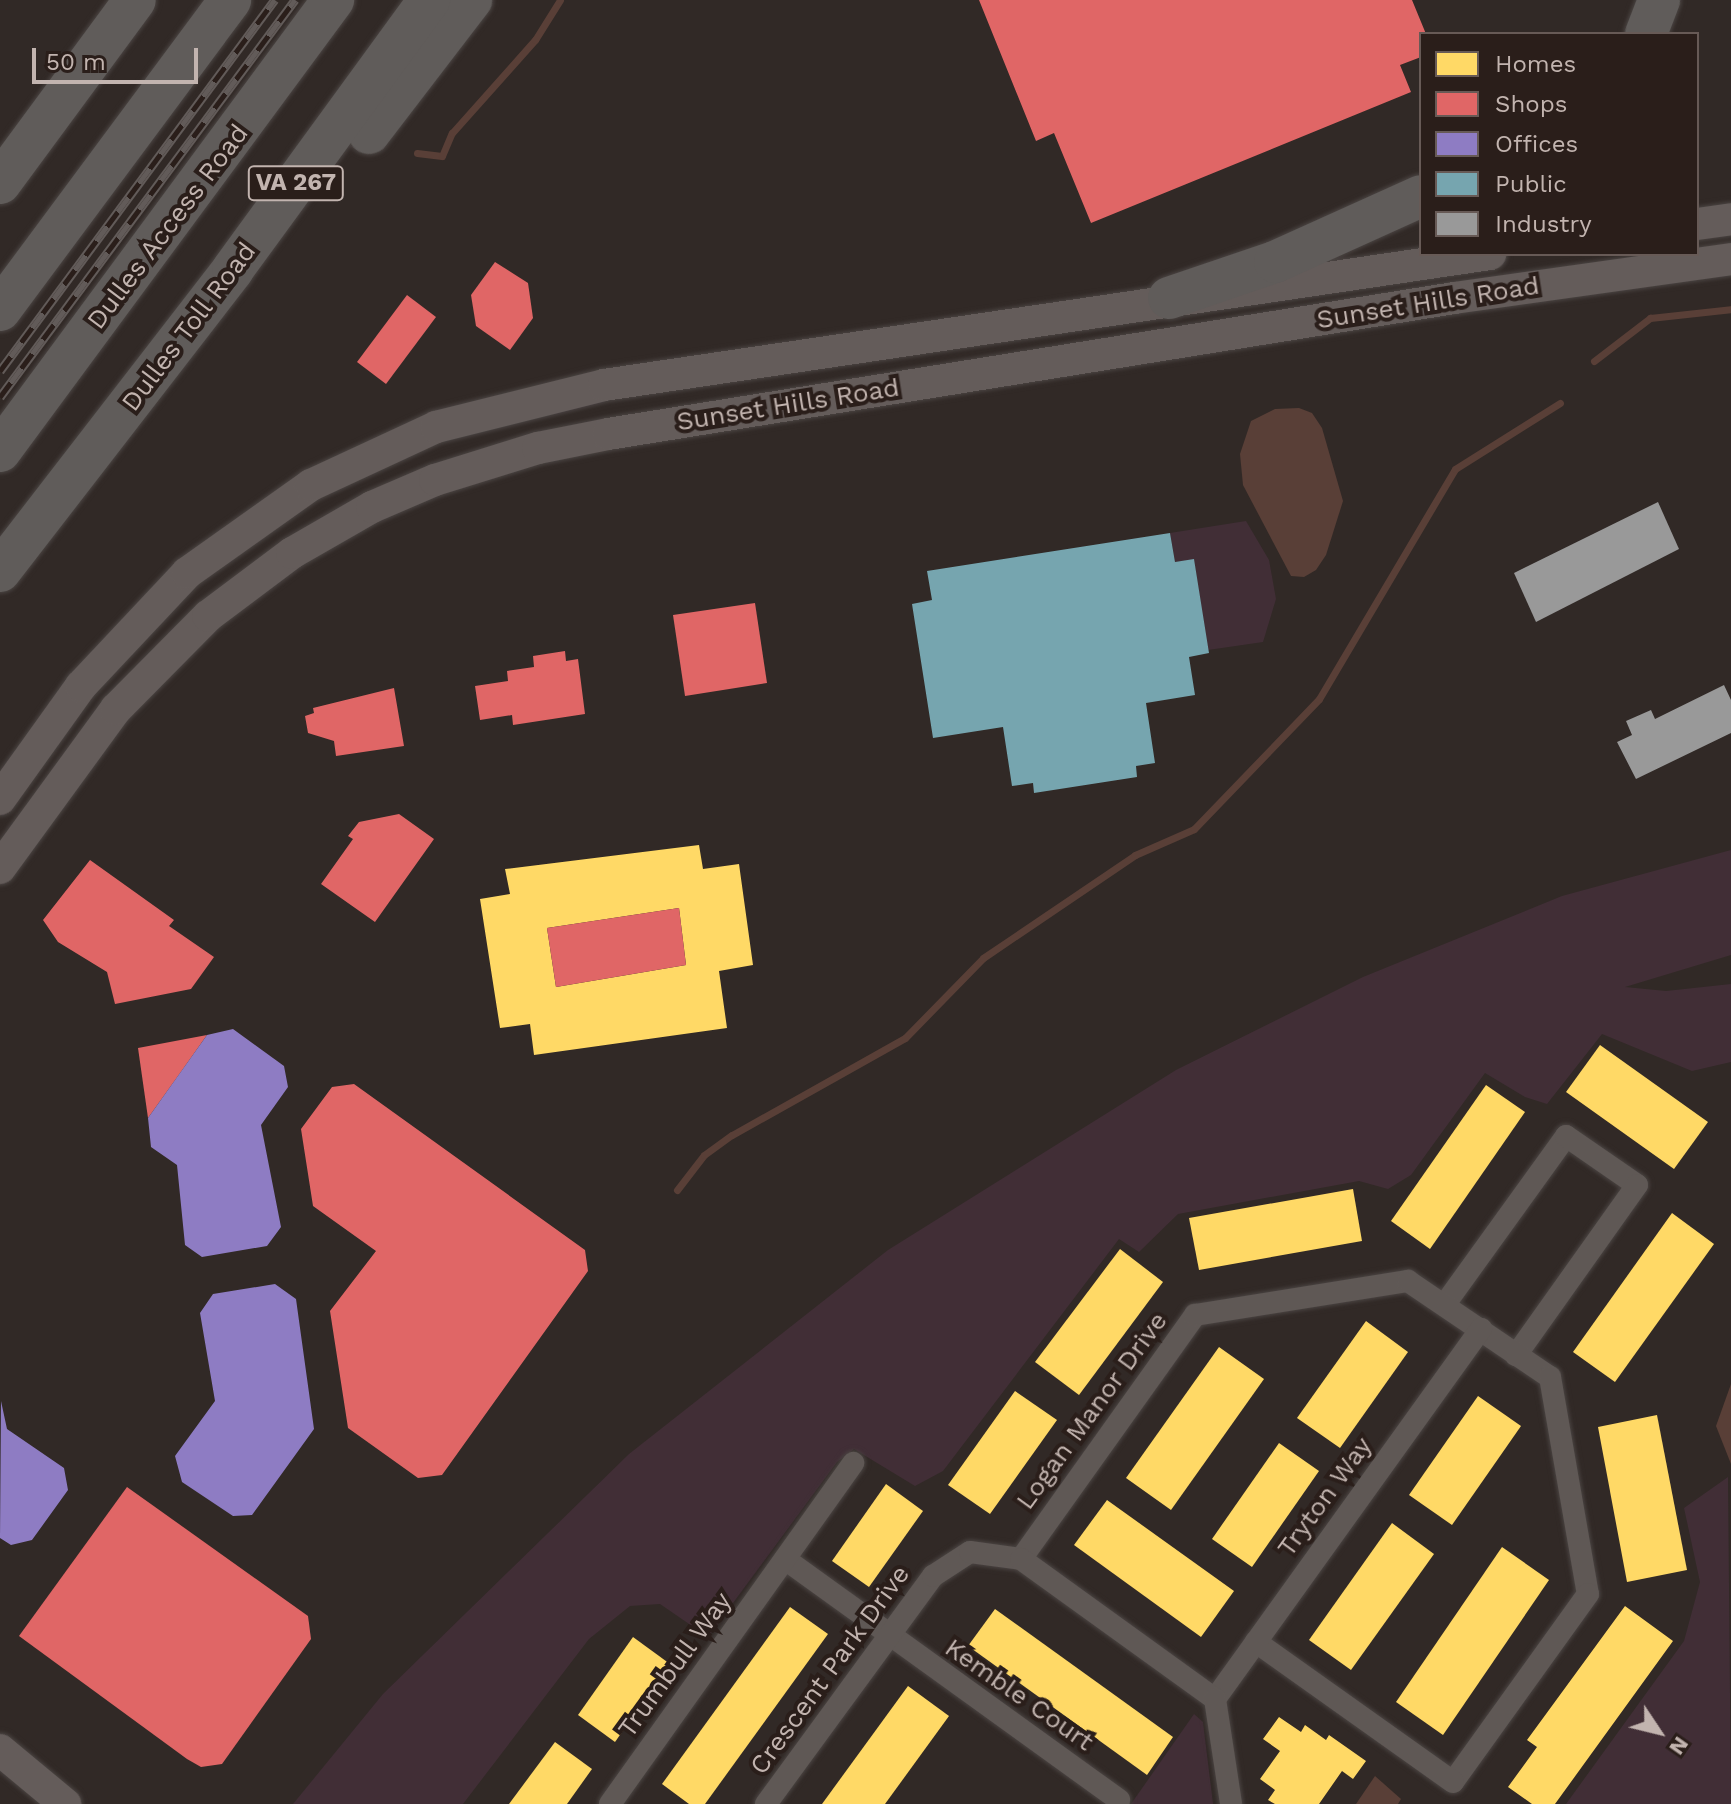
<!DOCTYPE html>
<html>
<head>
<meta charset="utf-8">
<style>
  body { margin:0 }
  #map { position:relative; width:1731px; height:1804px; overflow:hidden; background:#312926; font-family:"Work Sans",sans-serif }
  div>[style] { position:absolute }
  .green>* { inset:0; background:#412e36 }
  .water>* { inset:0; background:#593f37 }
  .homes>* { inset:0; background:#ffd966 }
  .shops>* { inset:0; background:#e06666 }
  .offices>* { inset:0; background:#8e7cc3 }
  .public>* { inset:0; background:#76a5af }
  .industry>* { inset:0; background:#999 }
  .stream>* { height:7px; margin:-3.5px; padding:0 3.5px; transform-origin:3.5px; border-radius:3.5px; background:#593f37 }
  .roads { filter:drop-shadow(0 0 2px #4a4442) drop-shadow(0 0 2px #4a4442) }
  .street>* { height:22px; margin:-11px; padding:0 11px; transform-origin:11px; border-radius:11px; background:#5f5855 }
  .secondary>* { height:32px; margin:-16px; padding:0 16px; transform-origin:16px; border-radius:16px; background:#645c5a }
  .highway>* { height:42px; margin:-21px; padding:0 21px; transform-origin:21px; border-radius:21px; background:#605c5a }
  .rail>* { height:9px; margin-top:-4.5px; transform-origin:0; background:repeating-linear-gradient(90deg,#2a1e1a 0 18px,#625b59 0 36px); box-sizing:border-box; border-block:2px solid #625b59 }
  span { translate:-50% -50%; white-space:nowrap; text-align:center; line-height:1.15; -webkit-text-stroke:8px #2a1e1a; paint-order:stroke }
  .shield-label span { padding:2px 6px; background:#2a1e1a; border:2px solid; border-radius:6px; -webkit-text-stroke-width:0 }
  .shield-label { font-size:24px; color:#c2b4af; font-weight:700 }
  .street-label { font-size:26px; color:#c2b4af }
  .legend { position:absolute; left:1419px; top:32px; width:280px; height:224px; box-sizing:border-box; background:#2a1e1a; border:2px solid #675a56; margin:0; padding:10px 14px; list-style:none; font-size:24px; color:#c2b4af }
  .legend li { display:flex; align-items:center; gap:16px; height:40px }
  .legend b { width:40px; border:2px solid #675a56 }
  .north { position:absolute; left:1619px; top:1692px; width:80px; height:80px; -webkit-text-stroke:6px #2a1e1a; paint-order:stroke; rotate:125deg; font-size:22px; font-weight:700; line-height:32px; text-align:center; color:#c2b4af }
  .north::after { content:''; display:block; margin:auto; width:28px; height:36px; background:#c2b4af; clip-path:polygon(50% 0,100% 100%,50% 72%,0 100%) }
  .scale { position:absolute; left:32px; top:48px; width:166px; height:36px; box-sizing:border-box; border:4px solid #c2b4af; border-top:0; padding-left:10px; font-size:24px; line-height:28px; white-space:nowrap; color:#c2b4af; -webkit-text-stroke:6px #2a1e1a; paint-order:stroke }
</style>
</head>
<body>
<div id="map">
  <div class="green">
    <i style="clip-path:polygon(1246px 521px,1269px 560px,1276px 599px,1263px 642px,1208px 650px,1194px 560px,1175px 562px,1170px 533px)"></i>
    <i style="clip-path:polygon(1731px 850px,1731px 955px,1625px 987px,1666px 991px,1731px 984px,1731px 1062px,1692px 1071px,1602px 1034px,1547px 1104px,1525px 1097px,1485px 1073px,1411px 1175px,1388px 1189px,1359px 1181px,1178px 1214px,1139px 1252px,1119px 1239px,943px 1471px,915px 1486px,854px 1449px,837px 1462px,708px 1637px,660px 1604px,630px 1606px,589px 1639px,463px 1804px,293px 1804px,383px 1694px,629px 1454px,888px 1250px,1176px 1070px,1363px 977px,1562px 896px)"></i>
    <i style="clip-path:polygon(1728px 1477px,1731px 1804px,1566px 1804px,1684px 1641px,1700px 1582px,1684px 1508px)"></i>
    <i style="clip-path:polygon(1194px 1714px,1203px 1722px,1213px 1804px,1131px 1804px)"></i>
  </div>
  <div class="water">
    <i style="clip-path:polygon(1299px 408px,1312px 413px,1322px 428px,1343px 501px,1326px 555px,1316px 570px,1304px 577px,1291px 576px,1243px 485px,1240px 454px,1251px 421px,1275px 409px)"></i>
    <i style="clip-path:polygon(1731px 1384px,1731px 1464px,1716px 1426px)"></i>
    <i style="clip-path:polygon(1375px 1776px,1401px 1799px,1398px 1804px,1356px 1804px)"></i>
  </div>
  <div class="homes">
    <i style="clip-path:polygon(evenodd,699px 845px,703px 869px,739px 864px,753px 965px,719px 971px,727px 1028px,534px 1055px,530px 1024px,500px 1028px,480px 899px,510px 894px,505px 869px,699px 845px,679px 908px,686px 965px,556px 987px,547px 928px,679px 908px)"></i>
    <i style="clip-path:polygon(1600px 1045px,1708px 1122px,1674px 1169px,1566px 1092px)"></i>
    <i style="clip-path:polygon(1486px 1085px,1525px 1112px,1430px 1249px,1391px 1221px)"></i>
    <i style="clip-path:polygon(1353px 1189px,1362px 1241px,1199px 1270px,1189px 1218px)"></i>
    <i style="clip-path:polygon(1672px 1213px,1714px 1244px,1615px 1382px,1573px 1352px)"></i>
    <i style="clip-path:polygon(1120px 1249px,1163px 1282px,1079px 1395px,1035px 1362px)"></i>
    <i style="clip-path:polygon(1366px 1321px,1408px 1352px,1340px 1448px,1297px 1418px)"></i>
    <i style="clip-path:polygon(1219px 1347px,1264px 1379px,1171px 1510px,1126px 1478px)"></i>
    <i style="clip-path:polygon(1015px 1391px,1057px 1420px,990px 1514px,948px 1485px)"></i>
    <i style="clip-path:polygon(1478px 1396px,1521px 1426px,1452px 1525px,1409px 1495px)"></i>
    <i style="clip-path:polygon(1657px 1415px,1687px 1570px,1627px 1582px,1598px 1427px)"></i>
    <i style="clip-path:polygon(1279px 1443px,1319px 1471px,1252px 1567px,1212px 1539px)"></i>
    <i style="clip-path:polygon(886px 1484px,923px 1511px,869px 1587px,832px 1561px)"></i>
    <i style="clip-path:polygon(1107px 1500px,1234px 1591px,1201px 1637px,1074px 1545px)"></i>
    <i style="clip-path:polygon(1392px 1523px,1434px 1554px,1351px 1670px,1309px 1640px)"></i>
    <i style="clip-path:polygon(1502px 1547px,1549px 1580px,1443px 1735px,1396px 1702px)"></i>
    <i style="clip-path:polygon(1625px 1606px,1673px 1641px,1555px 1804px,1532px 1804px,1508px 1787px,1537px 1747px,1527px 1740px)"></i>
    <i style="clip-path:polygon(790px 1607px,828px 1634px,705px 1804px,689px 1804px,662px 1784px)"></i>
    <i style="clip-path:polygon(995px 1609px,1173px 1737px,1147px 1775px,968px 1646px)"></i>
    <i style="clip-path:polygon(633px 1637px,670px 1664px,615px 1742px,578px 1715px)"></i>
    <i style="clip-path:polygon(908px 1686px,949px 1716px,885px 1804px,822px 1804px)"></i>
    <i style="clip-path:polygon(1279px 1717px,1301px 1732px,1305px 1725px,1326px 1740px,1329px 1735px,1366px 1761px,1353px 1779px,1342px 1771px,1319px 1804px,1275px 1804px,1268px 1800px,1275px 1790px,1260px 1779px,1280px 1751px,1263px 1739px)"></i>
    <i style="clip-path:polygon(555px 1742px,592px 1769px,567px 1804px,509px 1804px)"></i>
  </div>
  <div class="shops">
    <i style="clip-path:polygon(979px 0,1412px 0,1426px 34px,1421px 34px,1421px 57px,1400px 65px,1411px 92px,1091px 223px,1054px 133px,1036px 141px)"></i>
    <i style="clip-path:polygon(495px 262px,528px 283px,533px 318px,510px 350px,476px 326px,471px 295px)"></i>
    <i style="clip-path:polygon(407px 295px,436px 317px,386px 384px,357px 362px)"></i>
    <i style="clip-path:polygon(755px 603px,767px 683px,685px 696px,673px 615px)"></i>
    <i style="clip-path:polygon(565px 651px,566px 661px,578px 659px,585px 714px,513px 725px,512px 715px,480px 720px,475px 686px,508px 681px,507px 671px,534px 667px,533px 656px)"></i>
    <i style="clip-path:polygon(394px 688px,404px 746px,336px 756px,334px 741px,308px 733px,305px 716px,314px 713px,313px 708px)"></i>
    <i style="clip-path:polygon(399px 814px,434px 839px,375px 922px,321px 884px,353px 839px,348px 836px,359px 822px)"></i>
    <i style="clip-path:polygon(90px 860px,174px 920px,169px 926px,214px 957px,191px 989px,115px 1004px,107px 972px,58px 942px,43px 920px)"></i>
    <i style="clip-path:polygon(679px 908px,686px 965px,556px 987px,547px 928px)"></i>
    <i style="clip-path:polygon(207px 1035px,178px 1076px,148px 1118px,138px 1048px)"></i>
    <i style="clip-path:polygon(354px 1084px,585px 1250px,588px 1271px,442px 1475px,418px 1478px,348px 1428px,330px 1311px,376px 1251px,313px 1206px,301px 1129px,332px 1087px)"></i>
    <i style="clip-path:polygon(127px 1487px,308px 1616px,311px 1639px,222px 1764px,201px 1767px,187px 1759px,19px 1636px)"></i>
  </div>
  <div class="offices">
    <i style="clip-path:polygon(233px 1029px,284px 1066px,288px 1087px,261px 1125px,281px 1227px,267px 1246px,202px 1257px,185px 1245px,177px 1165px,151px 1147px,148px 1118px,207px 1035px)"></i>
    <i style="clip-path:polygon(275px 1284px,296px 1299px,314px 1429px,252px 1515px,233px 1516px,182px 1482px,175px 1456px,215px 1401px,200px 1313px,213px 1294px)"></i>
    <i style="clip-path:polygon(1px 1401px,7px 1429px,64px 1468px,68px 1490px,32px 1540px,11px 1545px,0 1538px)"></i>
  </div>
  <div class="public">
    <i style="clip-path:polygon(1170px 533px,1175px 562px,1194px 559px,1209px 653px,1189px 657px,1195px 695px,1146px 703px,1155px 763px,1136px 766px,1137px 777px,1034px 793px,1033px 783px,1012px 786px,1003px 727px,933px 738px,912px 604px,932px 600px,927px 571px)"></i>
  </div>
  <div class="industry">
    <i style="clip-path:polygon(1658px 502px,1679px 549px,1536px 622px,1514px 573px)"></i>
    <i style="clip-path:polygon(1724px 685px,1731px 700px,1731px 733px,1636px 779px,1617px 742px,1632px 735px,1626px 721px,1651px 710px,1655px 719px)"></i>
  </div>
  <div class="stream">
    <i style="left:417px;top:153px;width:25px;rotate:7deg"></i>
    <i style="left:442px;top:156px;width:25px;rotate:-67deg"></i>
    <i style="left:452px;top:133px;width:125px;rotate:-48.3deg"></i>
    <i style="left:535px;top:40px;width:47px;rotate:-58deg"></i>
    <i style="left:1594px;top:361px;width:71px;rotate:-37.5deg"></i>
    <i style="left:1650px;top:318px;width:81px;rotate:-6.3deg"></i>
    <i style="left:677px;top:1190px;width:44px;rotate:-52.4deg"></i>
    <i style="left:704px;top:1155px;width:34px;rotate:-36deg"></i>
    <i style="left:732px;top:1135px;width:198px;rotate:-29.3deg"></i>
    <i style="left:905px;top:1038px;width:112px;rotate:-45.7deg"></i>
    <i style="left:983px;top:958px;width:184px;rotate:-34.1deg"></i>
    <i style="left:1135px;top:855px;width:64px;rotate:-23.8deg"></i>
    <i style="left:1194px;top:829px;width:180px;rotate:-46.1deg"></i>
    <i style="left:1319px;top:699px;width:267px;rotate:-59.4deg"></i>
    <i style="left:1455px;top:469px;width:124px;rotate:-32.2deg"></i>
  </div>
  <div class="roads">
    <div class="street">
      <i style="left:1445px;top:1304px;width:207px;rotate:-54.2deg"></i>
      <i style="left:1566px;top:1136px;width:86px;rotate:34.6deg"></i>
      <i style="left:1637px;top:1185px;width:209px;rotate:125.4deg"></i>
      <i style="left:785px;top:1559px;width:412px;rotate:35.8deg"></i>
      <i style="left:1021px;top:1559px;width:300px;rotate:-54.5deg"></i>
      <i style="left:1195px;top:1315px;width:216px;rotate:-9.1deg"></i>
      <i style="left:1408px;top:1281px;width:171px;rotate:34.1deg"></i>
      <i style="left:1550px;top:1377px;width:220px;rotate:80.1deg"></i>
      <i style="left:1588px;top:1594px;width:231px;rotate:125.7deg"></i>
      <i style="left:1453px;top:1782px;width:242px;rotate:-144.6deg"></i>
      <i style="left:1215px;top:1699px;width:456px;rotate:-54.3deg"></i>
      <i style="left:610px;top:1804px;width:419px;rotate:-54.5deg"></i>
      <i style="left:766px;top:1804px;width:283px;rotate:-53.8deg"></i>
      <i style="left:933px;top:1576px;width:44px;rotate:-33deg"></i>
      <i style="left:970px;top:1552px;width:51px;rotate:7.8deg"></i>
      <i style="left:1021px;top:1559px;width:239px;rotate:35.8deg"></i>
      <i style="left:1215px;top:1699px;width:106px;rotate:81.3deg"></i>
    </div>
    <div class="secondary">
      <i style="left:1697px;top:224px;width:34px;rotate:-8deg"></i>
      <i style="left:0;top:799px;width:139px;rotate:-54.4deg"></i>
      <i style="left:81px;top:686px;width:155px;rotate:-46.8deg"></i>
      <i style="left:187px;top:573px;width:152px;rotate:-35.4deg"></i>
      <i style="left:311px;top:485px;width:138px;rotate:-24.9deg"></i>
      <i style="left:436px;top:427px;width:173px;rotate:-14deg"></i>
      <i style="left:604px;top:385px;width:896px;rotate:-8.41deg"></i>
      <i style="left:0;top:868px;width:197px;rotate:-53.9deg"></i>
      <i style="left:116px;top:709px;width:131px;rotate:-45.3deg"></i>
      <i style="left:208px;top:616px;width:105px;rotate:-36.9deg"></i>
      <i style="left:292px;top:553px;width:92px;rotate:-29.9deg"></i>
      <i style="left:372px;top:507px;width:69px;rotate:-23.2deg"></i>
      <i style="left:435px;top:480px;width:108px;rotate:-17.3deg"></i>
      <i style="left:538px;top:448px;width:71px;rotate:-11.3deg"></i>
      <i style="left:608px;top:434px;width:857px;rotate:-9.13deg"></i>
      <i style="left:1454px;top:298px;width:280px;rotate:-8deg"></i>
      <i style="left:0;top:1750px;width:85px;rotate:39.7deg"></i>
    </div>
    <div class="highway">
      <i style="left:1646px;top:34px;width:36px;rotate:-69deg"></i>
      <i style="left:369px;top:133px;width:168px;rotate:-52.5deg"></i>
      <i style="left:0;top:183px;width:227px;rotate:-53.6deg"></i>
      <i style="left:1169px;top:298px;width:112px;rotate:-18.8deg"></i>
      <i style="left:1275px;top:262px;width:160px;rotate:-24.3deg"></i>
      <i style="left:0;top:310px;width:386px;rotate:-53.4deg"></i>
      <i style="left:0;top:451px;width:561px;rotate:-53.56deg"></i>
      <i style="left:0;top:571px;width:381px;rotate:-52.3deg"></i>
      <i style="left:233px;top:269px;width:333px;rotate:-53.9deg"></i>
    </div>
  </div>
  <div class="rail">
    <i style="left:0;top:371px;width:462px;rotate:-53.5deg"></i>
    <i style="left:0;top:397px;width:495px;rotate:-53.4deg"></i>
  </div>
  <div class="shield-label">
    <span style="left:296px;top:183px">VA 267</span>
  </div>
  <div class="street-label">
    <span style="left:168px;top:227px;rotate:-53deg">Dulles Access Road</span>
    <span style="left:1428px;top:303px;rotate:-9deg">Sunset Hills Road</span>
    <span style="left:189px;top:327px;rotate:-53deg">Dulles Toll Road</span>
    <span style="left:788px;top:405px;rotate:-9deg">Sunset Hills Road</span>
    <span style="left:1092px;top:1411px;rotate:-54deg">Logan Manor Drive</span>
    <span style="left:1325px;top:1497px;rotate:-54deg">Tryton Way</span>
    <span style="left:675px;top:1665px;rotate:-54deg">Trumbull Way</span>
    <span style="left:830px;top:1670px;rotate:-54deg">Crescent Park Drive</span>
    <span style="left:1019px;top:1695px;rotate:35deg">Kemble Court</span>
  </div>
  <ul class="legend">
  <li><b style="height:22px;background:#ffd966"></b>Homes</li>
  <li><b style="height:22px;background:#e06666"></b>Shops</li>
  <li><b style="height:22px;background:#8e7cc3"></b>Offices</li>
  <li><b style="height:22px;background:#76a5af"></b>Public</li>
  <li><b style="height:22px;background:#999"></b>Industry</li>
  </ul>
  <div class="north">N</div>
  <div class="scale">50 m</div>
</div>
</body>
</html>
